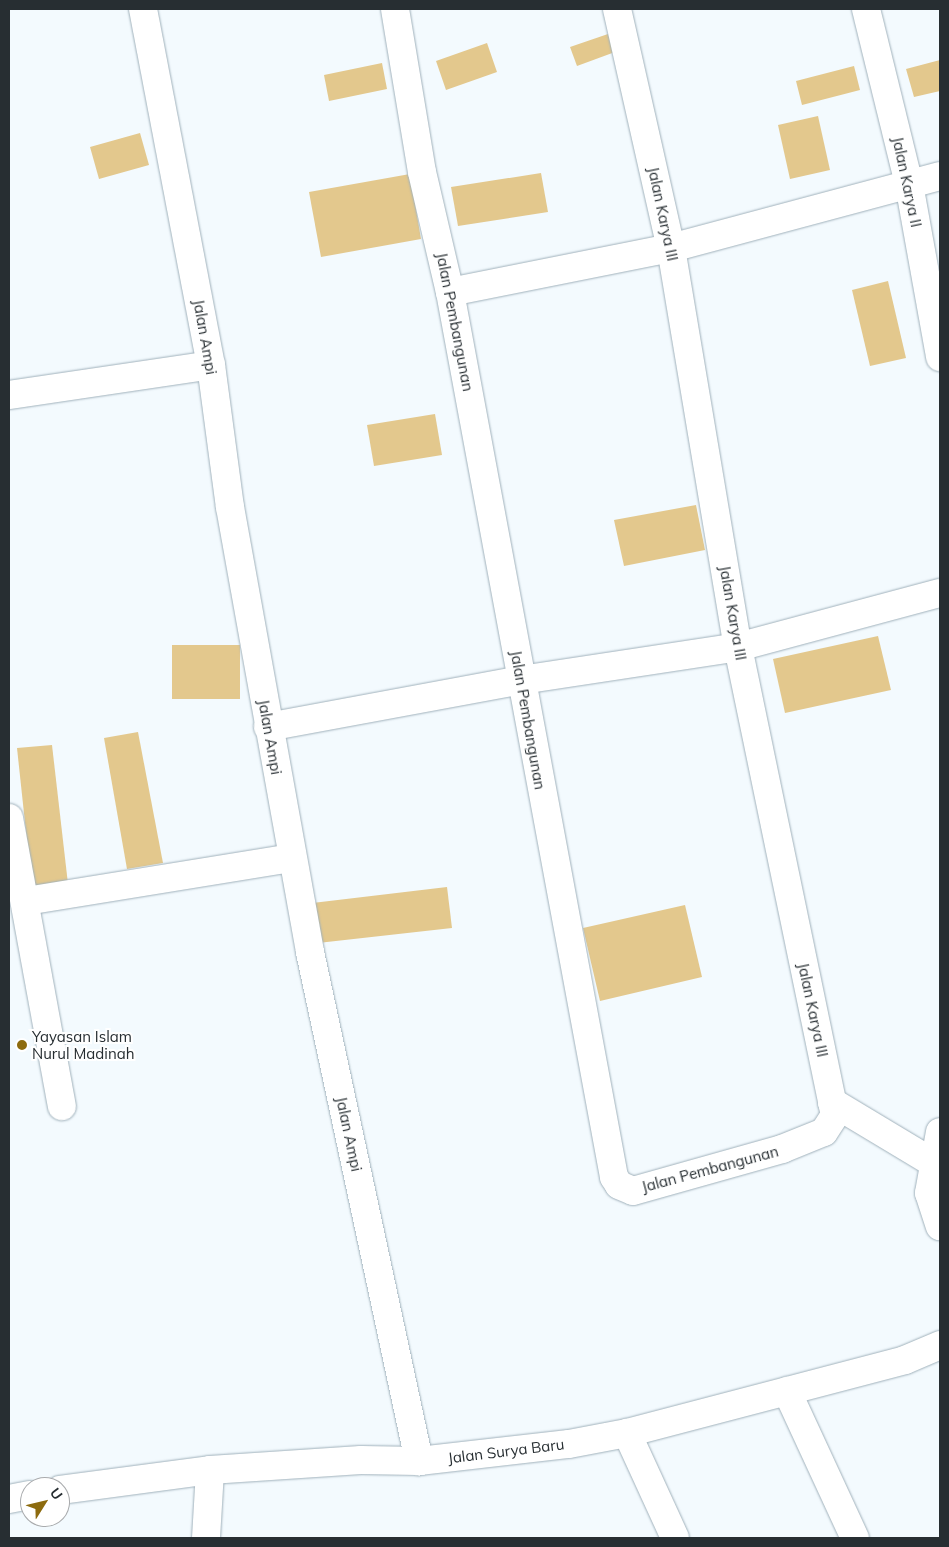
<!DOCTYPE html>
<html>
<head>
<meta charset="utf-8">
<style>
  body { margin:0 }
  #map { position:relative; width:949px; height:1547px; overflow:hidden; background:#f3fafe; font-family:Mulish,sans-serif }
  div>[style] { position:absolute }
  .building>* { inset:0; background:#e3c88d }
  .roads { filter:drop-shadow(0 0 1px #a0b1bb) drop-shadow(0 0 1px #a0b1bb) }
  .minor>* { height:28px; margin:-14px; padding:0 14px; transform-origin:14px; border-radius:14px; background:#fff }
  .tertiary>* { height:28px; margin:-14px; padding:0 14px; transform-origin:14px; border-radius:14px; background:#fff }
  .dots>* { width:14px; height:14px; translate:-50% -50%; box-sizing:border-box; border:2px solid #fff; border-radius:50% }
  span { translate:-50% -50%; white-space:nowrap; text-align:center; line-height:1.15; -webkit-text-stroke:4px #fff; paint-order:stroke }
  .street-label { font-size:15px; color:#272e32 }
  .poi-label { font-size:15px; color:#272e32 }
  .left { translate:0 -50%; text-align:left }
  .frame { position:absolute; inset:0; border:10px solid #272e32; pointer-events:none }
  .north { position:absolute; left:20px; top:1477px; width:50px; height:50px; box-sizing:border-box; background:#fff; border:1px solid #a9abad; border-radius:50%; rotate:54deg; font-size:14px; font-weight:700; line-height:20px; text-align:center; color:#272e32 }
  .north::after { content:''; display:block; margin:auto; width:18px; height:22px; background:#8d6b0e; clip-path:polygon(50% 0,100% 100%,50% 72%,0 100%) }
</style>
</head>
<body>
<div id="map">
  <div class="building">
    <i style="clip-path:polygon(608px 34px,615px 52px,577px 66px,570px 47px)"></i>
    <i style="clip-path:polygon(487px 43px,497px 72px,446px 90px,436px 61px)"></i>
    <i style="clip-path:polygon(940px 60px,940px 91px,914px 97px,906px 69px)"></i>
    <i style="clip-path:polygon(382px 63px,387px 89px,329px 101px,324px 75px)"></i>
    <i style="clip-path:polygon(854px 66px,860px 90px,802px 105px,796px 81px)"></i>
    <i style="clip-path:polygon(818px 116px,830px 170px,790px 179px,778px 125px)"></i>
    <i style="clip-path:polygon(140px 133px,149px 165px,99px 179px,90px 147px)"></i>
    <i style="clip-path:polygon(541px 173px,548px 212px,458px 226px,451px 187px)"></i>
    <i style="clip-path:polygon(410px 174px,421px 239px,321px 257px,309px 192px)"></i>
    <i style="clip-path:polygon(888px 281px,906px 358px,870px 366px,852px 290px)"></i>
    <i style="clip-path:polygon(435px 414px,442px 455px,374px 466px,367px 425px)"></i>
    <i style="clip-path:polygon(696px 505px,705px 550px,624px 566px,614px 520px)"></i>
    <i style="clip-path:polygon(878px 636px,891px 690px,785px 713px,773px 659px)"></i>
    <i style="clip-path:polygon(172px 645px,240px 645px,240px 699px,172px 699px)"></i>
    <i style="clip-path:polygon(138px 732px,163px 863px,127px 869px,104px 738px)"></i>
    <i style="clip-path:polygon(52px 745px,68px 884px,32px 888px,17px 748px)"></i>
    <i style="clip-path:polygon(447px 887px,452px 928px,309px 944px,304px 904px)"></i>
    <i style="clip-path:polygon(685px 905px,702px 977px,600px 1001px,583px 928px)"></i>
  </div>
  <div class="roads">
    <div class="minor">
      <i style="left:143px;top:9px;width:362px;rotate:79.2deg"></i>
      <i style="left:211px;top:365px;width:143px;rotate:82.4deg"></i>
      <i style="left:230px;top:507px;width:452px;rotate:79.8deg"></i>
      <i style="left:310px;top:952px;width:521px;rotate:77.91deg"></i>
      <i style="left:395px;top:9px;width:165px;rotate:80.6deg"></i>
      <i style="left:422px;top:172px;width:123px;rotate:76.9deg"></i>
      <i style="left:450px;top:292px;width:900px;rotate:79.5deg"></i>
      <i style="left:614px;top:1177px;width:9px;rotate:58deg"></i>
      <i style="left:619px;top:1185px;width:15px;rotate:23deg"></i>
      <i style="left:633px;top:1191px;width:155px;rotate:-15.7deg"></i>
      <i style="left:782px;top:1149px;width:45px;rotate:-22deg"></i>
      <i style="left:824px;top:1132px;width:20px;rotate:-57deg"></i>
      <i style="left:835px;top:1115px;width:13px;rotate:-103deg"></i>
      <i style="left:617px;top:9px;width:245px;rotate:77.3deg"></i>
      <i style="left:671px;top:248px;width:405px;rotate:80.5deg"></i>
      <i style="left:738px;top:647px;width:465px;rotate:78.3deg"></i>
      <i style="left:832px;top:1102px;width:117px;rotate:31deg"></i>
      <i style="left:866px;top:9px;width:180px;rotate:76.2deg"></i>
      <i style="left:909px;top:184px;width:176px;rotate:79.8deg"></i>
      <i style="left:450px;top:292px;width:225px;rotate:-11.3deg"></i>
      <i style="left:671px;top:248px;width:278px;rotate:-15deg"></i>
      <i style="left:9px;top:395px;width:204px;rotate:-8.4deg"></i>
      <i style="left:268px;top:727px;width:257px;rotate:-10.5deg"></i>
      <i style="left:521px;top:680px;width:219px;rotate:-8.6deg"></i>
      <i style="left:738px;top:647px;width:209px;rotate:-15deg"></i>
      <i style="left:9px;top:818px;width:293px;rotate:79.6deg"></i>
      <i style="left:26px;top:901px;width:269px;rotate:-9.2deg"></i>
      <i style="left:787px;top:1391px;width:162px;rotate:65.2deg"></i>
      <i style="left:627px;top:1433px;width:115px;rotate:65.4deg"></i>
      <i style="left:206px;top:1538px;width:68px;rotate:-86.6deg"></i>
    </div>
    <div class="tertiary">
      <i style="left:940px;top:1132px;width:62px;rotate:100.2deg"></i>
      <i style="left:929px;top:1193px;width:35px;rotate:72deg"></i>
      <i style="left:60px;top:1490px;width:151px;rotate:-7.6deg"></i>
      <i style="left:210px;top:1470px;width:151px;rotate:-3.8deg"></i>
      <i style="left:361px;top:1460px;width:58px;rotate:1deg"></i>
      <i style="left:419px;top:1461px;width:151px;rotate:-6.5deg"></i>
      <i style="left:569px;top:1444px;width:59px;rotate:-10.7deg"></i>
      <i style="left:627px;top:1433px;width:287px;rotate:-14.7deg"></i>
      <i style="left:905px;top:1360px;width:38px;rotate:-23deg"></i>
      <i style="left:9px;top:1499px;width:21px;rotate:-11deg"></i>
    </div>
  </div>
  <div class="dots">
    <i style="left:22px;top:1045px;background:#8d6b0e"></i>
  </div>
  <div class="street-label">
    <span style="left:907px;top:182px;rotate:78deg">Jalan Karya II</span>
    <span style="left:663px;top:214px;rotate:78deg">Jalan Karya III</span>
    <span style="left:455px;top:322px;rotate:79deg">Jalan Pembangunan</span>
    <span style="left:205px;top:337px;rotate:80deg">Jalan Ampi</span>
    <span style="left:733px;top:613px;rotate:80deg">Jalan Karya III</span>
    <span style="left:528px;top:720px;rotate:80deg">Jalan Pembangunan</span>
    <span style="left:270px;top:737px;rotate:80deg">Jalan Ampi</span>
    <span style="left:813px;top:1010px;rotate:78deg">Jalan Karya III</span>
    <span style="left:349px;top:1134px;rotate:78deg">Jalan Ampi</span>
    <span style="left:710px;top:1169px;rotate:-15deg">Jalan Pembangunan</span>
    <span style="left:506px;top:1451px;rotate:-7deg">Jalan Surya Baru</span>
  </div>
  <div class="poi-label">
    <span class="left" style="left:32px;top:1045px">Yayasan Islam<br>Nurul Madinah</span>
  </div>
  <div class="frame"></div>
  <div class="north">U</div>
</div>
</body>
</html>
